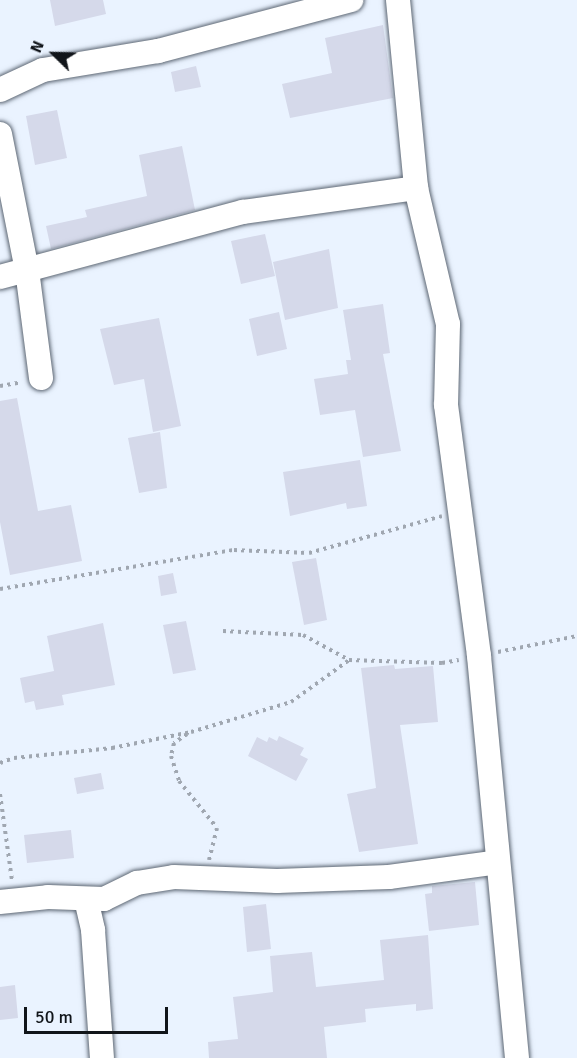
<!DOCTYPE html>
<html>
<head>
<meta charset="utf-8">
<style>
  body { margin:0 }
  #map { position:relative; width:577px; height:1058px; overflow:hidden; background:#eaf3ff; font-family:Signika,sans-serif }
  div>[style] { position:absolute }
  .building>* { inset:0; background:#d5d9ea }
  .path>* { height:4px; margin-top:-2px; transform-origin:0; background:repeating-linear-gradient(90deg,#a0a7b1 0 3px,transparent 0 7.5px) }
  .roads { filter:drop-shadow(0 0 2px #5d6774) drop-shadow(0 0 2px #5d6774) }
  .minor>* { height:24px; margin:-12px; padding:0 12px; transform-origin:12px; border-radius:12px; background:#fff }
  span { translate:-50% -50%; white-space:nowrap; text-align:center; line-height:1.15; -webkit-text-stroke:6px #eaf3ff; paint-order:stroke }
  .north { position:absolute; left:24px; top:24px; width:60px; height:60px; -webkit-text-stroke:4px #eaf3ff; paint-order:stroke; rotate:293deg; font-size:16px; font-weight:700; line-height:24px; text-align:center; color:#11151a }
  .north::after { content:''; display:block; margin:auto; width:21px; height:27px; background:#11151a; clip-path:polygon(50% 0,100% 100%,50% 72%,0 100%) }
  .scale { position:absolute; left:24px; top:1007px; width:144px; height:27px; box-sizing:border-box; border:3px solid #11151a; border-top:0; padding-left:8px; font-size:18px; line-height:21px; white-space:nowrap; color:#11151a; -webkit-text-stroke:4px #eaf3ff; paint-order:stroke }
</style>
</head>
<body>
<div id="map">
  <div class="building">
    <i style="clip-path:polygon(50px 0,103px 0,106px 14px,55px 26px)"></i>
    <i style="clip-path:polygon(383px 25px,393px 98px,290px 118px,282px 84px,332px 73px,325px 38px)"></i>
    <i style="clip-path:polygon(196px 66px,201px 87px,175px 92px,171px 72px)"></i>
    <i style="clip-path:polygon(57px 110px,67px 158px,35px 165px,26px 116px)"></i>
    <i style="clip-path:polygon(182px 146px,195px 210px,51px 249px,46px 226px,87px 217px,85px 210px,147px 196px,139px 155px)"></i>
    <i style="clip-path:polygon(265px 234px,275px 276px,241px 284px,231px 241px)"></i>
    <i style="clip-path:polygon(329px 249px,338px 308px,285px 320px,273px 262px)"></i>
    <i style="clip-path:polygon(383px 304px,390px 353px,383px 354px,401px 451px,363px 457px,355px 410px,320px 415px,314px 379px,348px 374px,346px 360px,351px 360px,343px 310px)"></i>
    <i style="clip-path:polygon(279px 312px,287px 349px,257px 356px,249px 319px)"></i>
    <i style="clip-path:polygon(159px 318px,181px 426px,153px 432px,144px 379px,114px 385px,100px 329px)"></i>
    <i style="clip-path:polygon(17px 398px,38px 511px,71px 505px,82px 561px,10px 575px,0 522px,0 401px)"></i>
    <i style="clip-path:polygon(160px 432px,167px 488px,139px 493px,128px 438px)"></i>
    <i style="clip-path:polygon(360px 460px,367px 506px,347px 509px,346px 503px,290px 516px,283px 472px)"></i>
    <i style="clip-path:polygon(316px 558px,327px 620px,304px 625px,292px 562px)"></i>
    <i style="clip-path:polygon(173px 573px,177px 593px,161px 596px,158px 576px)"></i>
    <i style="clip-path:polygon(186px 621px,196px 670px,173px 674px,163px 625px)"></i>
    <i style="clip-path:polygon(103px 623px,115px 685px,62px 695px,64px 705px,36px 710px,34px 701px,25px 703px,20px 678px,54px 671px,47px 636px)"></i>
    <i style="clip-path:polygon(394px 665px,395px 669px,433px 666px,438px 722px,400px 725px,418px 844px,359px 852px,347px 794px,376px 788px,361px 668px)"></i>
    <i style="clip-path:polygon(279px 736px,304px 748px,300px 755px,308px 759px,296px 781px,248px 756px,257px 737px,267px 742px,269px 737px,277px 741px)"></i>
    <i style="clip-path:polygon(101px 773px,104px 789px,77px 794px,74px 778px)"></i>
    <i style="clip-path:polygon(71px 830px,74px 858px,27px 863px,24px 835px)"></i>
    <i style="clip-path:polygon(475px 882px,479px 925px,429px 931px,425px 894px,432px 893px,432px 886px)"></i>
    <i style="clip-path:polygon(266px 904px,271px 949px,247px 952px,243px 907px)"></i>
    <i style="clip-path:polygon(428px 935px,433px 1009px,416px 1011px,416px 1004px,365px 1009px,366px 1022px,324px 1027px,327px 1058px,209px 1058px,208px 1042px,238px 1039px,233px 997px,273px 992px,270px 956px,312px 952px,316px 987px,384px 980px,380px 940px)"></i>
    <i style="clip-path:polygon(15px 985px,18px 1018px,0 1020px,0 987px)"></i>
  </div>
  <div class="path">
    <i style="left:0;top:386px;width:22px;rotate:-10deg"></i>
    <i style="left:0;top:589px;width:237px;rotate:-9.5deg"></i>
    <i style="left:234px;top:550px;width:75px;rotate:2.3deg"></i>
    <i style="left:309px;top:553px;width:138px;rotate:-15.5deg"></i>
    <i style="left:223px;top:631px;width:80px;rotate:2.9deg"></i>
    <i style="left:303px;top:635px;width:52px;rotate:28.5deg"></i>
    <i style="left:349px;top:660px;width:93px;rotate:1.8deg"></i>
    <i style="left:442px;top:663px;width:17px;rotate:-10deg"></i>
    <i style="left:498px;top:652px;width:81px;rotate:-11.4deg"></i>
    <i style="left:187px;top:734px;width:16px;rotate:145deg"></i>
    <i style="left:174px;top:743px;width:13px;rotate:103deg"></i>
    <i style="left:171px;top:756px;width:26px;rotate:72deg"></i>
    <i style="left:179px;top:781px;width:60px;rotate:51deg"></i>
    <i style="left:217px;top:828px;width:33px;rotate:104deg"></i>
    <i style="left:0;top:763px;width:15px;rotate:-20deg"></i>
    <i style="left:14px;top:758px;width:99px;rotate:-5.8deg"></i>
    <i style="left:112px;top:748px;width:81px;rotate:-11.4deg"></i>
    <i style="left:191px;top:732px;width:104px;rotate:-16.7deg"></i>
    <i style="left:291px;top:702px;width:72px;rotate:-35.9deg"></i>
    <i style="left:0;top:794px;width:87px;rotate:82.1deg"></i>
  </div>
  <div class="roads">
    <div class="minor">
      <i style="left:398px;top:0;width:189px;rotate:84.5deg"></i>
      <i style="left:416px;top:188px;width:140px;rotate:76.8deg"></i>
      <i style="left:448px;top:324px;width:81px;rotate:91.4deg"></i>
      <i style="left:446px;top:405px;width:253px;rotate:82.5deg"></i>
      <i style="left:479px;top:656px;width:404px;rotate:84.6deg"></i>
      <i style="left:0;top:90px;width:47px;rotate:-24.9deg"></i>
      <i style="left:43px;top:70px;width:117px;rotate:-9.4deg"></i>
      <i style="left:158px;top:51px;width:200px;rotate:-14.8deg"></i>
      <i style="left:0;top:134px;width:139px;rotate:78.8deg"></i>
      <i style="left:27px;top:270px;width:109px;rotate:82.6deg"></i>
      <i style="left:0;top:277px;width:252px;rotate:-15deg"></i>
      <i style="left:243px;top:212px;width:175px;rotate:-7.9deg"></i>
      <i style="left:86px;top:899px;width:32px;rotate:77deg"></i>
      <i style="left:93px;top:930px;width:128px;rotate:86deg"></i>
      <i style="left:0;top:902px;width:48px;rotate:-5.9deg"></i>
      <i style="left:48px;top:897px;width:56px;rotate:2deg"></i>
      <i style="left:104px;top:899px;width:37px;rotate:-26deg"></i>
      <i style="left:137px;top:883px;width:37px;rotate:-9deg"></i>
      <i style="left:174px;top:877px;width:103px;rotate:2.2deg"></i>
      <i style="left:277px;top:881px;width:112px;rotate:-2deg"></i>
      <i style="left:389px;top:877px;width:110px;rotate:-7.8deg"></i>
    </div>
  </div>
  <div class="north">N</div>
  <div class="scale">50 m</div>
</div>
</body>
</html>
